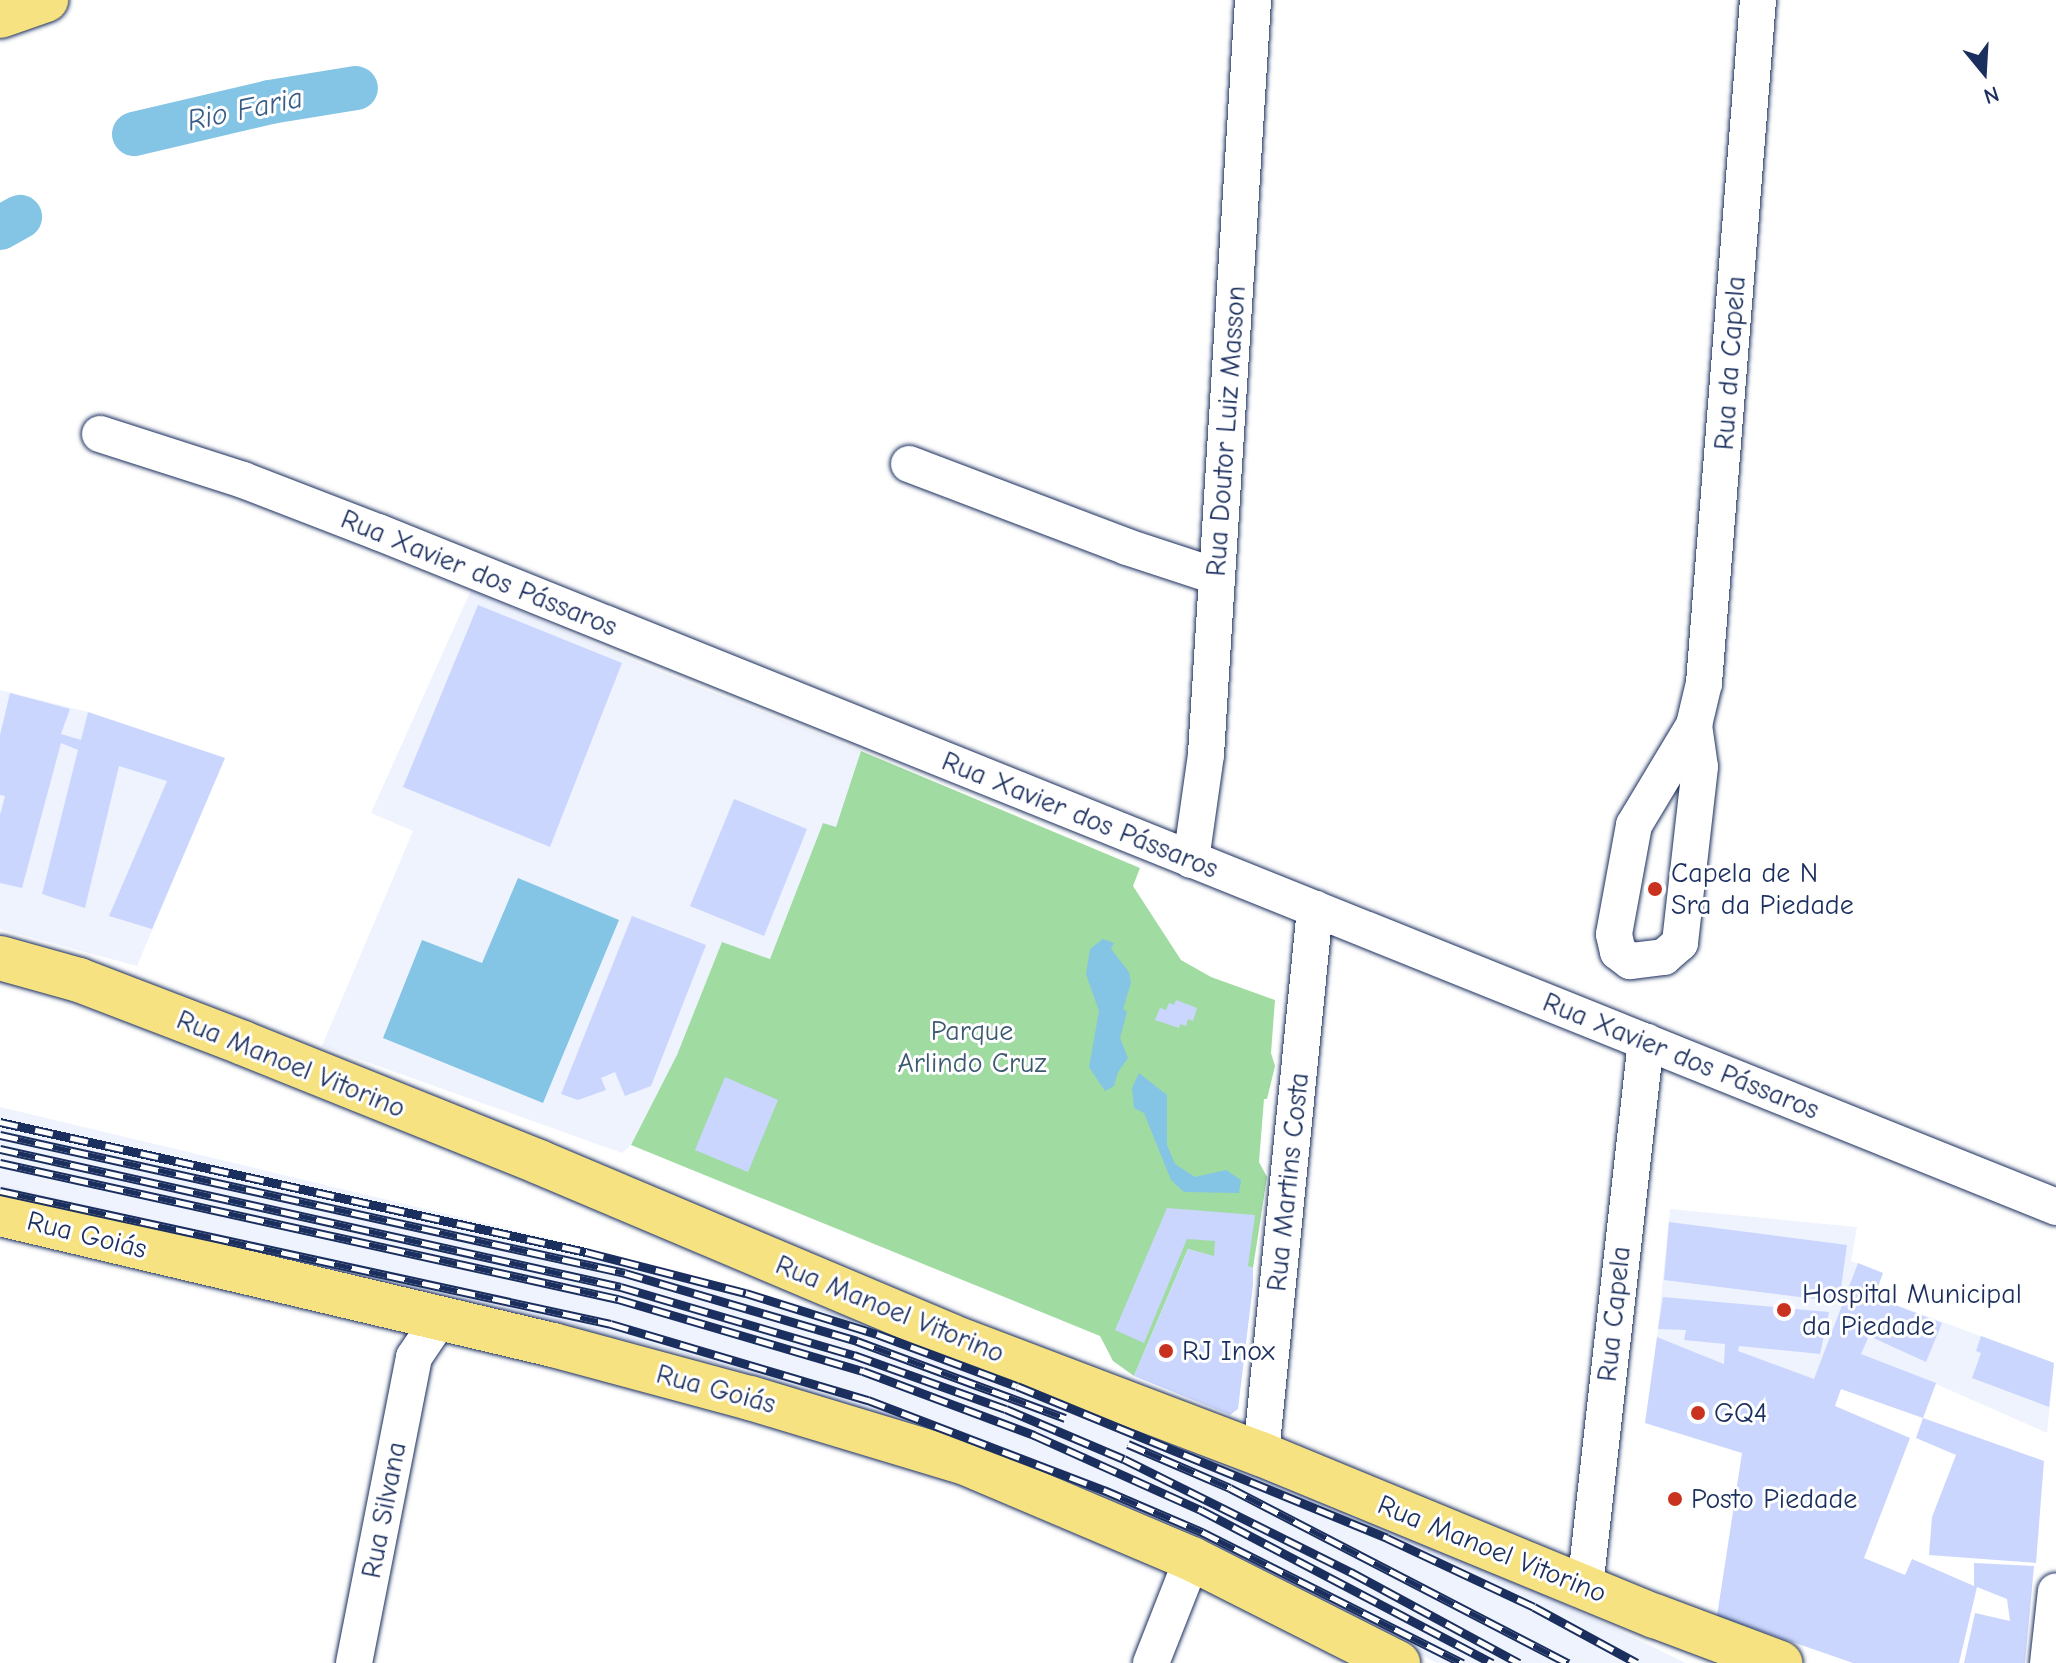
<!DOCTYPE html>
<html>
<head>
<meta charset="utf-8">
<style>
  body { margin:0 }
  #map { position:relative; width:2056px; height:1663px; overflow:hidden; background:#fff; font-family:"Comic Neue",sans-serif }
  div>[style] { position:absolute }
  .built>* { inset:0; background:#eff3fe }
  .green>* { inset:0; background:#a0dba2 }
  .water>* { inset:0; background:#84c4e5 }
  .river>* { height:44px; margin:-22px; padding:0 22px; transform-origin:22px; border-radius:22px; background:#84c4e5 }
  .building>* { inset:0; background:#cad6fd }
  .roads { filter:drop-shadow(0 0 2px #1b2f5e) drop-shadow(0 0 2px #1b2f5e) }
  .minor>* { height:36px; margin:-18px; padding:0 18px; transform-origin:18px; border-radius:18px; background:#fff }
  .major>* { height:44px; margin:-22px; padding:0 22px; transform-origin:22px; border-radius:22px; background:#f7e281 }
  .rail>* { height:9px; margin-top:-4.5px; transform-origin:0; background:repeating-linear-gradient(90deg,#fff 0 18px,#1b2f5e 0 36px); box-sizing:border-box; border-block:2px solid #1b2f5e }
  .dots>* { width:22px; height:22px; translate:-50% -50%; box-sizing:border-box; border:4px solid #fff; border-radius:50% }
  span { translate:-50% -50%; white-space:nowrap; text-align:center; line-height:1.15; -webkit-text-stroke:6px #fff; paint-order:stroke }
  .street-label { font-size:28px; color:#1b2f5e }
  .poi-label { font-size:28px; color:#1b2f5e }
  .left { translate:0 -50%; text-align:left }
  .park-label { font-size:28px; color:#3c5a6f }
  .water-label { font-size:30px; color:#3a5c86; font-style:italic }
  .north { position:absolute; left:1944px; top:32px; width:80px; height:80px; -webkit-text-stroke:6px #fff; paint-order:stroke; rotate:162deg; font-size:22px; font-weight:700; line-height:32px; text-align:center; color:#1b2f5e }
  .north::after { content:''; display:block; margin:auto; width:28px; height:36px; background:#1b2f5e; clip-path:polygon(50% 0,100% 100%,50% 72%,0 100%) }
</style>
</head>
<body>
<div id="map">
  <div class="built">
    <i style="clip-path:polygon(471px 590px,651px 668px,861px 751px,836px 828px,823px 823px,770px 959px,722px 943px,677px 1056px,631px 1145px,622px 1153px,322px 1046px,413px 831px,371px 813px)"></i>
    <i style="clip-path:polygon(0 690px,88px 712px,225px 758px,137px 966px,0 929px)"></i>
    <i style="clip-path:polygon(0 1107px,559px 1241px,903px 1331px,1517px 1582px,1686px 1663px,1436px 1663px,1273px 1574px,978px 1446px,678px 1352px,0 1199px)"></i>
    <i style="clip-path:polygon(1670px 1209px,1857px 1227px,1851px 1261px,1883px 1273px,1875px 1297px,2054px 1363px,2047px 1433px,1936px 1384px,1923px 1418px,1841px 1389px,1724px 1364px,1657px 1337px)"></i>
  </div>
  <div class="green">
    <i style="clip-path:polygon(861px 751px,1140px 868px,1133px 886px,1181px 960px,1211px 977px,1275px 1000px,1271px 1053px,1275px 1066px,1267px 1099px,1264px 1099px,1259px 1162px,1267px 1177px,1253px 1268px,1188px 1249px,1134px 1376px,1113px 1361px,1100px 1336px,631px 1145px,677px 1055px,722px 942px,770px 959px,823px 823px,836px 827px)"></i>
  </div>
  <div class="water">
    <i style="clip-path:polygon(518px 878px,619px 920px,543px 1103px,383px 1038px,422px 940px,482px 963px)"></i>
    <i style="clip-path:polygon(1103px 939px,1114px 943px,1111px 949px,1129px 972px,1131px 983px,1123px 1009px,1127px 1012px,1120px 1038px,1128px 1058px,1118px 1072px,1114px 1086px,1105px 1091px,1089px 1067px,1099px 1011px,1086px 974px,1090px 949px)"></i>
    <i style="clip-path:polygon(1139px 1073px,1167px 1095px,1167px 1145px,1175px 1164px,1195px 1177px,1226px 1170px,1241px 1180px,1239px 1193px,1184px 1192px,1171px 1180px,1144px 1113px,1134px 1108px,1132px 1088px)"></i>
  </div>
  <div class="river">
    <i style="left:134px;top:134px;width:140px;rotate:-13.2deg"></i>
    <i style="left:270px;top:102px;width:87px;rotate:-9.2deg"></i>
    <i style="left:0;top:228px;width:23px;rotate:-29deg"></i>
  </div>
  <div class="building">
    <i style="clip-path:polygon(478px 605px,622px 663px,550px 847px,403px 787px)"></i>
    <i style="clip-path:polygon(10px 693px,70px 709px,61px 734px,81px 740px,88px 712px,225px 758px,152px 929px,109px 916px,167px 781px,119px 766px,85px 908px,42px 894px,78px 750px,61px 743px,22px 888px,0 883px,0 815px,5px 796px,0 795px,0 735px)"></i>
    <i style="clip-path:polygon(734px 799px,807px 829px,764px 936px,690px 906px)"></i>
    <i style="clip-path:polygon(632px 916px,706px 945px,651px 1086px,625px 1096px,615px 1072px,601px 1078px,606px 1090px,578px 1100px,561px 1094px)"></i>
    <i style="clip-path:polygon(1176px 1000px,1197px 1008px,1193px 1021px,1188px 1019px,1186px 1026px,1180px 1024px,1179px 1028px,1155px 1020px,1160px 1008px,1166px 1010px,1169px 1003px,1174px 1005px)"></i>
    <i style="clip-path:polygon(725px 1077px,778px 1100px,748px 1172px,695px 1150px)"></i>
    <i style="clip-path:polygon(1167px 1208px,1255px 1215px,1248px 1266px,1253px 1268px,1253px 1285px,1238px 1409px,1230px 1415px,1134px 1376px,1188px 1249px,1214px 1256px,1215px 1241px,1187px 1239px,1144px 1343px,1115px 1330px)"></i>
    <i style="clip-path:polygon(1669px 1222px,1847px 1245px,1839px 1302px,1664px 1280px)"></i>
    <i style="clip-path:polygon(1858px 1263px,1883px 1273px,1874px 1297px,1942px 1323px,1926px 1362px,1869px 1336px,1861px 1354px,1936px 1383px,1923px 1418px,2044px 1461px,2036px 1563px,1929px 1555px,1932px 1517px,1956px 1455px,1916px 1438px,1923px 1418px,1841px 1389px,1835px 1406px,1910px 1438px,1864px 1558px,1905px 1575px,1912px 1559px,1974px 1586px,1974px 1563px,2034px 1566px,2025px 1663px,1964px 1663px,1975px 1613px,2010px 1621px,2007px 1599px,1977px 1587px,1959px 1663px,1853px 1663px,1717px 1616px,1742px 1453px,1645px 1423px,1657px 1337px,1724px 1364px,1725px 1344px,1684px 1340px,1686px 1330px,1658px 1329px,1663px 1297px,1829px 1312px,1820px 1354px,1739px 1346px,1738px 1351px,1814px 1379px)"></i>
    <i style="clip-path:polygon(1981px 1336px,2054px 1363px,2049px 1407px,1972px 1378px,1981px 1353px,1976px 1351px)"></i>
  </div>
  <div class="roads">
    <div class="minor">
      <i style="left:100px;top:434px;width:150px;rotate:17.8deg"></i>
      <i style="left:243px;top:480px;width:145px;rotate:21.1deg"></i>
      <i style="left:378px;top:532px;width:1809px;rotate:21.91deg"></i>
      <i style="left:909px;top:464px;width:233px;rotate:20.8deg"></i>
      <i style="left:1127px;top:547px;width:93px;rotate:18.2deg"></i>
      <i style="left:1694px;top:725px;width:42px;rotate:81.9deg"></i>
      <i style="left:1700px;top:767px;width:177px;rotate:96.5deg"></i>
      <i style="left:1680px;top:943px;width:21px;rotate:139deg"></i>
      <i style="left:1664px;top:957px;width:34px;rotate:173deg"></i>
      <i style="left:1630px;top:961px;width:15px;rotate:-143deg"></i>
      <i style="left:1618px;top:952px;width:18px;rotate:-103deg"></i>
      <i style="left:1614px;top:934px;width:111px;rotate:-79.6deg"></i>
      <i style="left:1634px;top:825px;width:117px;rotate:-59deg"></i>
      <i style="left:1694px;top:725px;width:43px;rotate:-76.6deg"></i>
      <i style="left:1704px;top:683px;width:685px;rotate:-85.48deg"></i>
      <i style="left:1191px;top:860px;width:107px;rotate:-81.9deg"></i>
      <i style="left:1206px;top:754px;width:755px;rotate:-86.43deg"></i>
      <i style="left:1261px;top:1454px;width:548px;rotate:-84.34deg"></i>
      <i style="left:1585px;top:1587px;width:549px;rotate:-83.63deg"></i>
      <i style="left:354px;top:1663px;width:312px;rotate:-78.9deg"></i>
      <i style="left:414px;top:1357px;width:45px;rotate:-56deg"></i>
      <i style="left:1151px;top:1663px;width:112px;rotate:-68.5deg"></i>
      <i style="left:2048px;top:1663px;width:72px;rotate:-83.7deg"></i>
    </div>
    <div class="major">
      <i style="left:0;top:16px;width:49px;rotate:-19.2deg"></i>
      <i style="left:0;top:958px;width:82px;rotate:15.6deg"></i>
      <i style="left:79px;top:980px;width:176px;rotate:21deg"></i>
      <i style="left:243px;top:1043px;width:319px;rotate:21.9deg"></i>
      <i style="left:539px;top:1162px;width:446px;rotate:22.9deg"></i>
      <i style="left:950px;top:1336px;width:333px;rotate:20.8deg"></i>
      <i style="left:1261px;top:1454px;width:426px;rotate:22.4deg"></i>
      <i style="left:1655px;top:1616px;width:134px;rotate:20.6deg"></i>
      <i style="left:0;top:1214px;width:568px;rotate:13.33deg"></i>
      <i style="left:553px;top:1345px;width:204px;rotate:15.1deg"></i>
      <i style="left:750px;top:1398px;width:228px;rotate:16.8deg"></i>
      <i style="left:968px;top:1464px;width:243px;rotate:23deg"></i>
      <i style="left:1192px;top:1559px;width:231px;rotate:26.8deg"></i>
    </div>
  </div>
  <div class="rail">
    <i style="left:0;top:1122px;width:600px;rotate:12.51deg"></i>
    <i style="left:586px;top:1252px;width:165px;rotate:14.4deg"></i>
    <i style="left:746px;top:1293px;width:137px;rotate:17.4deg"></i>
    <i style="left:877px;top:1334px;width:149px;rotate:20.4deg"></i>
    <i style="left:1017px;top:1386px;width:400px;rotate:22.3deg"></i>
    <i style="left:1387px;top:1538px;width:162px;rotate:25.1deg"></i>
    <i style="left:1534px;top:1607px;width:117px;rotate:28.5deg"></i>
    <i style="left:0;top:1135px;width:640px;rotate:12.45deg"></i>
    <i style="left:625px;top:1273px;width:242px;rotate:16.3deg"></i>
    <i style="left:857px;top:1341px;width:222px;rotate:20.3deg"></i>
    <i style="left:0;top:1149px;width:636px;rotate:12.53deg"></i>
    <i style="left:621px;top:1287px;width:243px;rotate:16.3deg"></i>
    <i style="left:854px;top:1355px;width:161px;rotate:19.6deg"></i>
    <i style="left:1006px;top:1409px;width:128px;rotate:23deg"></i>
    <i style="left:1124px;top:1459px;width:254px;rotate:26.5deg"></i>
    <i style="left:1351px;top:1572px;width:191px;rotate:28.4deg"></i>
    <i style="left:0;top:1163px;width:633px;rotate:12.41deg"></i>
    <i style="left:618px;top:1299px;width:255px;rotate:16.4deg"></i>
    <i style="left:863px;top:1371px;width:183px;rotate:20.5deg"></i>
    <i style="left:1034px;top:1435px;width:183px;rotate:24.2deg"></i>
    <i style="left:1201px;top:1510px;width:329px;rotate:27.7deg"></i>
    <i style="left:0;top:1191px;width:625px;rotate:12.28deg"></i>
    <i style="left:611px;top:1324px;width:268px;rotate:16.5deg"></i>
    <i style="left:868px;top:1400px;width:253px;rotate:20.9deg"></i>
    <i style="left:1104px;top:1490px;width:107px;rotate:23.2deg"></i>
    <i style="left:1202px;top:1532px;width:292px;rotate:26.7deg"></i>
    <i style="left:1128px;top:1444px;width:111px;rotate:23.3deg"></i>
    <i style="left:1230px;top:1488px;width:381px;rotate:27.4deg"></i>
  </div>
  <div class="dots">
    <i style="left:1655px;top:889px;background:#c8321e"></i>
    <i style="left:1784px;top:1310px;background:#c8321e"></i>
    <i style="left:1166px;top:1351px;background:#c8321e"></i>
    <i style="left:1698px;top:1413px;background:#c8321e"></i>
    <i style="left:1675px;top:1499px;background:#c8321e"></i>
  </div>
  <div class="street-label">
    <span style="left:1730px;top:363px;rotate:-86deg">Rua da Capela</span>
    <span style="left:1226px;top:431px;rotate:-86deg">Rua Doutor Luiz Masson</span>
    <span style="left:479px;top:573px;rotate:22deg">Rua Xavier dos Pássaros</span>
    <span style="left:1080px;top:815px;rotate:22deg">Rua Xavier dos Pássaros</span>
    <span style="left:1681px;top:1056px;rotate:22deg">Rua Xavier dos Pássaros</span>
    <span style="left:291px;top:1064px;rotate:22deg">Rua Manoel Vitorino</span>
    <span style="left:1288px;top:1182px;rotate:-84deg">Rua Martins Costa</span>
    <span style="left:87px;top:1235px;rotate:14deg">Rua Goiás</span>
    <span style="left:890px;top:1309px;rotate:22deg">Rua Manoel Vitorino</span>
    <span style="left:1614px;top:1314px;rotate:-84deg">Rua Capela</span>
    <span style="left:716px;top:1389px;rotate:15deg">Rua Goiás</span>
    <span style="left:384px;top:1510px;rotate:-79deg">Rua Silvana</span>
    <span style="left:1492px;top:1549px;rotate:22deg">Rua Manoel Vitorino</span>
  </div>
  <div class="poi-label">
    <span class="left" style="left:1671px;top:889px">Capela de N<br>Sra da Piedade</span>
    <span class="left" style="left:1802px;top:1310px">Hospital Municipal<br>da Piedade</span>
    <span class="left" style="left:1182px;top:1351px">RJ Inox</span>
    <span class="left" style="left:1714px;top:1413px">GQ4</span>
    <span class="left" style="left:1691px;top:1499px">Posto Piedade</span>
  </div>
  <div class="park-label">
    <span style="left:972px;top:1047px">Parque<br>Arlindo Cruz</span>
  </div>
  <div class="water-label">
    <span style="left:245px;top:110px;rotate:-12deg">Rio Faria</span>
  </div>
  <div class="north">N</div>
</div>
</body>
</html>
